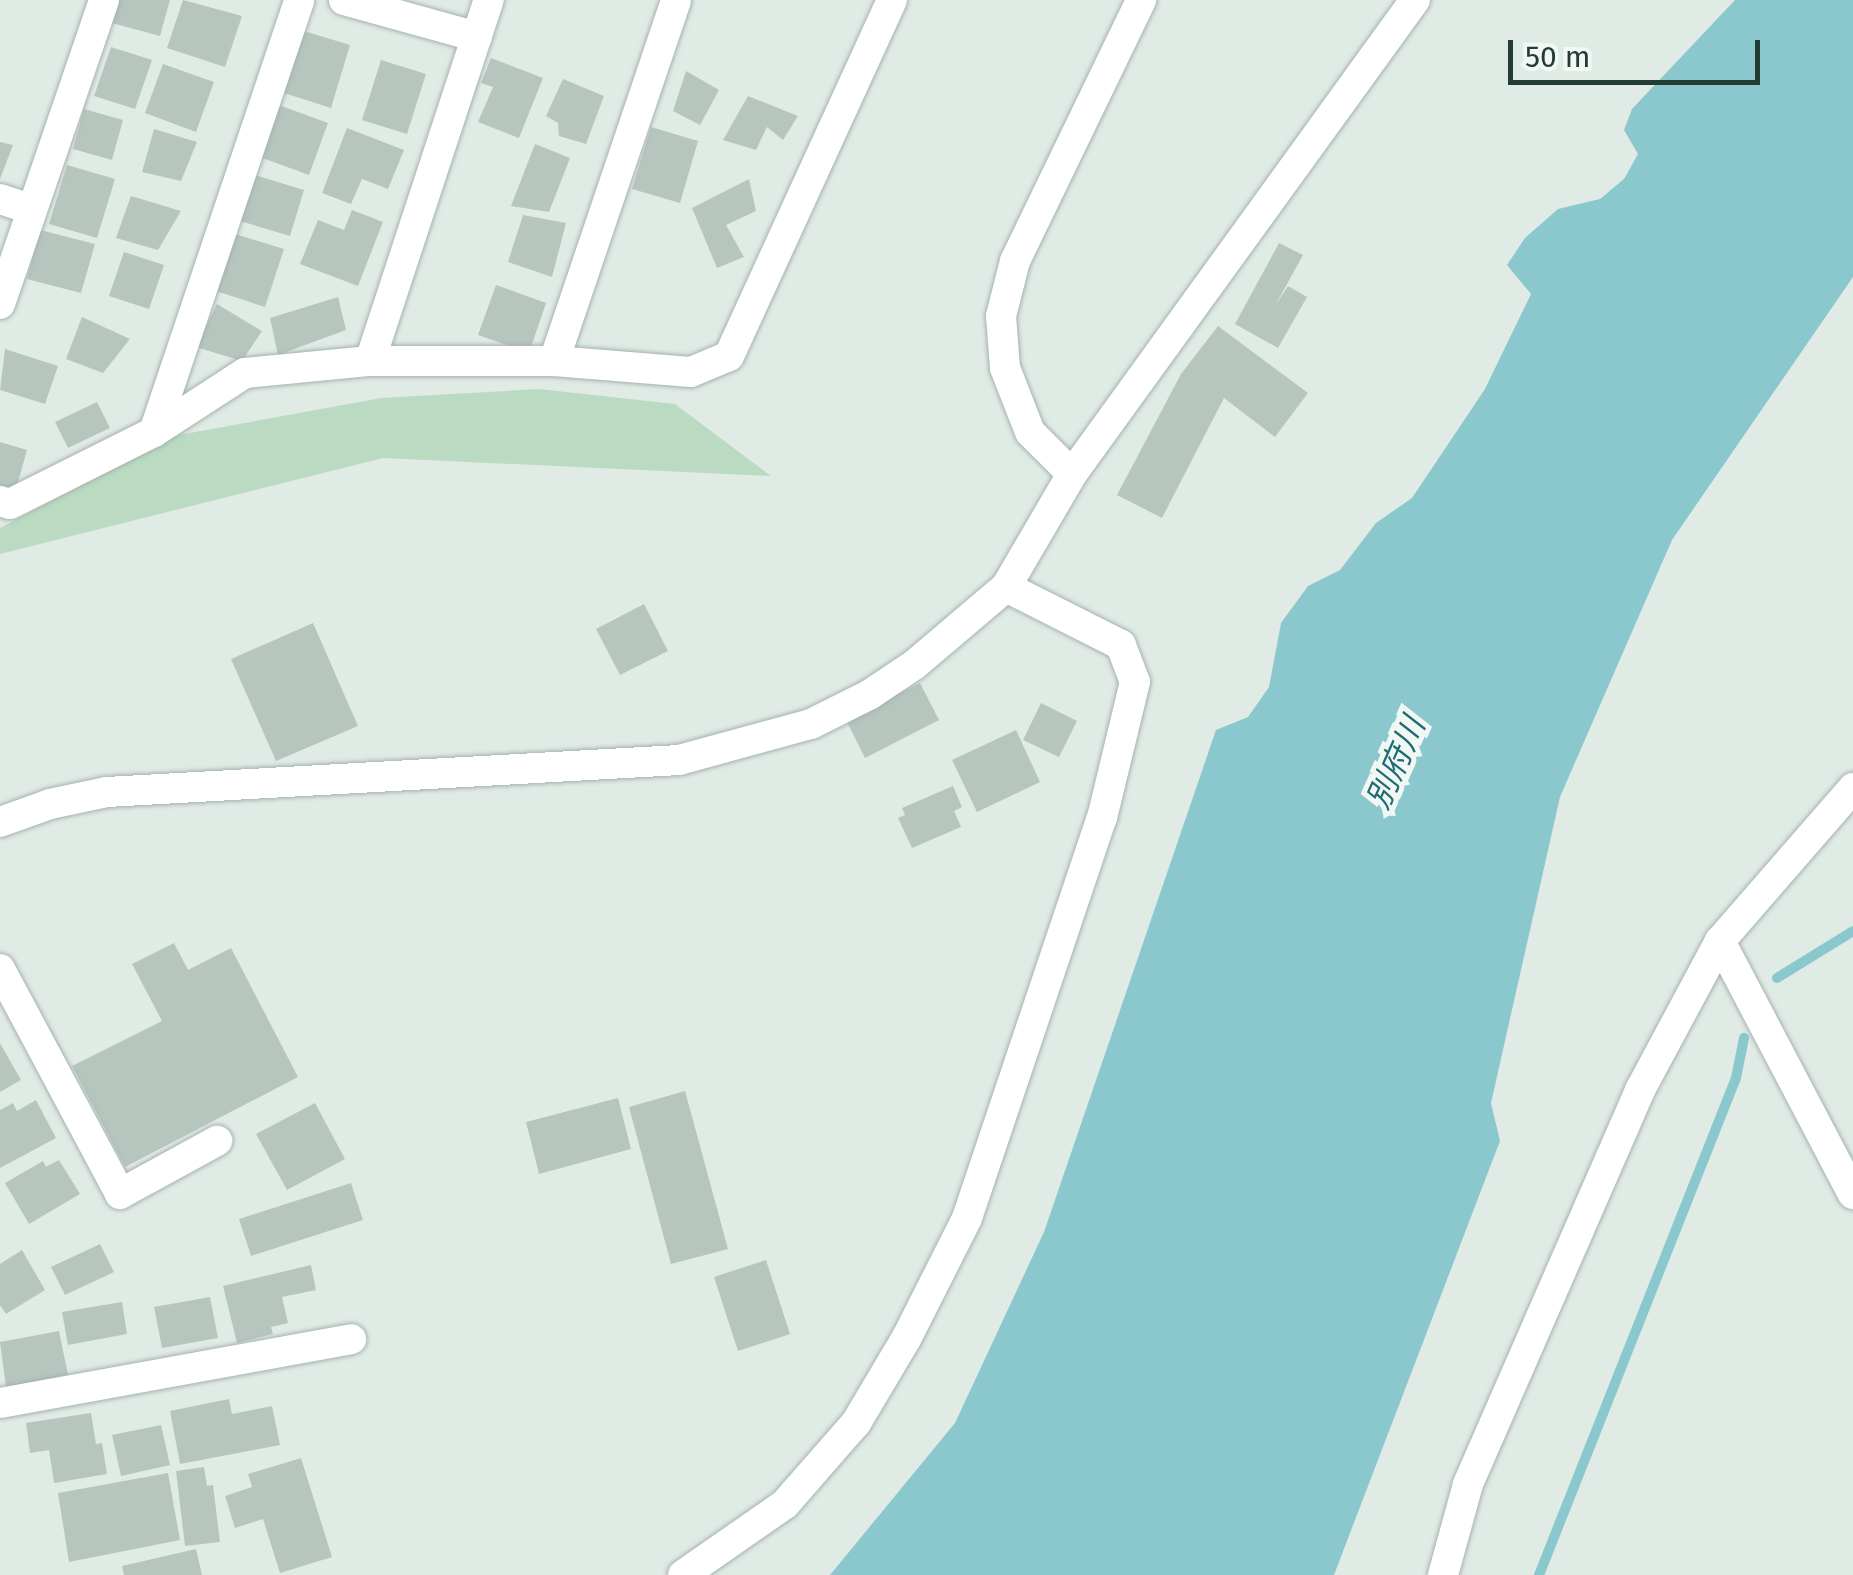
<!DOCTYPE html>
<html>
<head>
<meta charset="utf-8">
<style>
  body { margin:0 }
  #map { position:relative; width:1853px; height:1575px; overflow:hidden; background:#e1ebe6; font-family:"Fira Sans","Noto Sans JP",sans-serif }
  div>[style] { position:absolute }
  .green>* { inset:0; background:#badbc1 }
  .water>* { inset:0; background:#8bc8ce }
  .stream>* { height:10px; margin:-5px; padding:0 5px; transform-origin:5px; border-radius:5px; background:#8bc8ce }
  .building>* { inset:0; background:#b6c6bf }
  .roads { filter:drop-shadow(0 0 2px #a4b3ad) drop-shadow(0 0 2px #a4b3ad) }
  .minor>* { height:30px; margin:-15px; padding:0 15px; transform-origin:15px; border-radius:15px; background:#fff }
  .tertiary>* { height:30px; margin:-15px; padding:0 15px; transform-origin:15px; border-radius:15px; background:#fff }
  span { translate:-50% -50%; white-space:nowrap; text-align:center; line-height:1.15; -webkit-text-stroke:10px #f1f8f4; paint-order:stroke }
  .water-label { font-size:32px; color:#1f6b74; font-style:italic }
  .scale { position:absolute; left:1508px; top:40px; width:252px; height:45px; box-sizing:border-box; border:5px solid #223b33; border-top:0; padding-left:12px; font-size:30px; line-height:35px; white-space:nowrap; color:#223b33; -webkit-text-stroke:8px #f1f8f4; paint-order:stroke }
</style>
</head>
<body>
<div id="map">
  <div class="green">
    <i style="clip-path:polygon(539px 389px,675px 404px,771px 476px,383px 458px,0 554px,0 528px,179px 435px,381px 398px)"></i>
  </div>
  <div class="water">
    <i style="clip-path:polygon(1735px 0,1853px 0,1853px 277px,1672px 540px,1560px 797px,1491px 1103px,1500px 1141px,1334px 1575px,830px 1575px,955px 1423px,1044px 1232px,1216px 730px,1248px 717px,1269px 687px,1281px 623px,1308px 586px,1340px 570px,1376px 523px,1412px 498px,1485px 389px,1531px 294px,1507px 265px,1525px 238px,1558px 209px,1600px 199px,1624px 179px,1638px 154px,1624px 130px,1632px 109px)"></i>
  </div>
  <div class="stream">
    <i style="left:1777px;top:978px;width:89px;rotate:-31.7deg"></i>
    <i style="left:1539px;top:1575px;width:535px;rotate:-68.38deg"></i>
    <i style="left:1736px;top:1078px;width:41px;rotate:-78.7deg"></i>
  </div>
  <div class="building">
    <i style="clip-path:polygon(118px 0,170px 0,160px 36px,112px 23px)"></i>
    <i style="clip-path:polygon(183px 0,242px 16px,225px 67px,167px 48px)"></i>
    <i style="clip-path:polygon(304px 31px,350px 45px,331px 108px,284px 93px)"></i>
    <i style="clip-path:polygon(111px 47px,152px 60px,135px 109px,94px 96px)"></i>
    <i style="clip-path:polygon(491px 58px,543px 78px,519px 138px,478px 122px,493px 87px,481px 83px)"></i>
    <i style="clip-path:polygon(381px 60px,426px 74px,407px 134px,362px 120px)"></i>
    <i style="clip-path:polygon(163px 64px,214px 82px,196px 132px,145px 113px)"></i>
    <i style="clip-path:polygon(686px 71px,719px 90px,700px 125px,673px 111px)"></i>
    <i style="clip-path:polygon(563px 79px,604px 96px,586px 144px,559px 136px,558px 123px,546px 116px)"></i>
    <i style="clip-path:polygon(748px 96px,798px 116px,783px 140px,767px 127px,756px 150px,723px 140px)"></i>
    <i style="clip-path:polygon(276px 104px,328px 123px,309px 175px,257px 156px)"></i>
    <i style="clip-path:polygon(84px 109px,123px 120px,112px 160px,73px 149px)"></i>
    <i style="clip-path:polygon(651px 127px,698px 141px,680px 203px,632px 189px)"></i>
    <i style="clip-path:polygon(347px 128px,404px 150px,388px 189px,362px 179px,351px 204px,322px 193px)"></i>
    <i style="clip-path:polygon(154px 129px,197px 142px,181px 181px,142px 172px)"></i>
    <i style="clip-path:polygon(0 142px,13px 145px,0 179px)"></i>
    <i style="clip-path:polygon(535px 144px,570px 158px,549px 212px,511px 206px)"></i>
    <i style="clip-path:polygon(67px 165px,115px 179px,97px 238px,49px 224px)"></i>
    <i style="clip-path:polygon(255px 175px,304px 190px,290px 236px,240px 221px)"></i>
    <i style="clip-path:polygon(749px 179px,756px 211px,726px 225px,744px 257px,717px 268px,692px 208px)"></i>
    <i style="clip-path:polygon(131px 196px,181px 211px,158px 250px,116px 238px)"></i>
    <i style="clip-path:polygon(352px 210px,383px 222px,358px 286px,300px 264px,318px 220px,344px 230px)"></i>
    <i style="clip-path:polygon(523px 215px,566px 223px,552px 277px,508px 262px)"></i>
    <i style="clip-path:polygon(40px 230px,95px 244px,81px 293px,27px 279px)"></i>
    <i style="clip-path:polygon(235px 234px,284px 249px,265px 307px,216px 291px)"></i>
    <i style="clip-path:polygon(1279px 243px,1303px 255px,1276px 304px,1288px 286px,1307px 297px,1278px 348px,1235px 324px)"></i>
    <i style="clip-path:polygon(124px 252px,164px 265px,149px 309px,109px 296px)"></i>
    <i style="clip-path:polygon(496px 285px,546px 303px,529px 353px,478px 335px)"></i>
    <i style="clip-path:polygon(338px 297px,346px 330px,278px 355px,270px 318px)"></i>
    <i style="clip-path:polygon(217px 304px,262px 331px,242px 361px,196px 347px)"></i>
    <i style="clip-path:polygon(82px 317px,130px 339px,103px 373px,66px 359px)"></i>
    <i style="clip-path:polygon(1218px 326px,1308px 393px,1275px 437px,1224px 398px,1162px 518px,1117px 495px,1181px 374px)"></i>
    <i style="clip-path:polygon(5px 349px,58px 366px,45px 404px,0 390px)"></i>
    <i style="clip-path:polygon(97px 402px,110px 428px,68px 448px,55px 422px)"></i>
    <i style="clip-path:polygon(0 442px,27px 450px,16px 489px,0 485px)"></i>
    <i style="clip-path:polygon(644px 604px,668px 651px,620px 675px,596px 629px)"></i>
    <i style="clip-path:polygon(313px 623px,358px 726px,276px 761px,231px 659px)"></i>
    <i style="clip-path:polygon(920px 683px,939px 720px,865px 758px,846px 720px)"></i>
    <i style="clip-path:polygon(1041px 703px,1077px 721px,1059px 757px,1023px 740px)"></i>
    <i style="clip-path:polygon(1016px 730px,1040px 782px,977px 812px,952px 760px)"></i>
    <i style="clip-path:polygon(953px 786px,962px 807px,954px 811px,961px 827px,912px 848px,898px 818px,905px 815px,902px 808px)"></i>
    <i style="clip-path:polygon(174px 943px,188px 970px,231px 948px,298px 1077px,125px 1167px,72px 1066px,162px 1021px,132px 964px)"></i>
    <i style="clip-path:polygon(0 1043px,21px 1080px,0 1092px)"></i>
    <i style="clip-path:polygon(685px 1091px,728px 1249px,671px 1264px,629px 1107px)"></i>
    <i style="clip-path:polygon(618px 1098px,631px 1149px,539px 1174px,526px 1122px)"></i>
    <i style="clip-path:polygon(36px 1100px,56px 1138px,0 1168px,0 1110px,13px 1103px,17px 1111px)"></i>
    <i style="clip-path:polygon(315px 1103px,345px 1159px,287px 1190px,256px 1134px)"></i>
    <i style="clip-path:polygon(59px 1160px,80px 1194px,29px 1224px,5px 1183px,43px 1161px,46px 1167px)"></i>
    <i style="clip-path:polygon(351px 1183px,363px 1220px,251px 1256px,239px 1219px)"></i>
    <i style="clip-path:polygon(100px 1244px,114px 1272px,65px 1295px,51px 1267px)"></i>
    <i style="clip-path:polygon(22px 1250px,45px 1290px,6px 1314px,0 1305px,0 1264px)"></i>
    <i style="clip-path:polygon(766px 1260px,790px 1334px,738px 1351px,714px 1277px)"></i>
    <i style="clip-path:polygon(311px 1265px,316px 1290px,282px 1297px,288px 1323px,271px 1327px,273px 1334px,237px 1343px,223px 1286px)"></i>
    <i style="clip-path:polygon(210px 1297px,218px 1338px,162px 1348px,154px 1307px)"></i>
    <i style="clip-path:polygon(122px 1302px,127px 1334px,68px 1345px,62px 1312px)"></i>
    <i style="clip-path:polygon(59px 1331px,68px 1375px,6px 1387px,0 1342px)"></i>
    <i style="clip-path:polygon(229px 1399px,232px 1414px,272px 1406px,280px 1445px,180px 1464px,170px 1411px)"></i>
    <i style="clip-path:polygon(91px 1413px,96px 1444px,102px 1443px,107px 1474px,54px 1483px,49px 1450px,30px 1453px,26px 1423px)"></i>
    <i style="clip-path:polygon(161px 1425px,170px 1465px,121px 1476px,112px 1435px)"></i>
    <i style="clip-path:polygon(301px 1458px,332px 1557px,280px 1573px,263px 1519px,235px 1528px,225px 1496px,252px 1487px,248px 1474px)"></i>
    <i style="clip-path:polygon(204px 1467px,207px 1486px,213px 1485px,220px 1542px,185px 1546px,176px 1471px)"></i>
    <i style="clip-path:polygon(168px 1473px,180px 1540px,69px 1562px,58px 1493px)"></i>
    <i style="clip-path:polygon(196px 1549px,202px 1575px,124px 1575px,122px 1566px)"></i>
  </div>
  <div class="roads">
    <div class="minor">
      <i style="left:344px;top:0;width:138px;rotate:15.5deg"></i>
      <i style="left:0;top:199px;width:33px;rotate:18deg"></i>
      <i style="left:0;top:304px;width:321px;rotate:-71.1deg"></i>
      <i style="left:370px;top:361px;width:380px;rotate:-71.8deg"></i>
      <i style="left:554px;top:361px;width:381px;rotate:-71.3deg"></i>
      <i style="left:154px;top:432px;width:456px;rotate:-71.4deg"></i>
      <i style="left:0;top:501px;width:10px;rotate:17deg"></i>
      <i style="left:10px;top:504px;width:161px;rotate:-26.6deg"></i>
      <i style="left:154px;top:432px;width:108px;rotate:-33deg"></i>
      <i style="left:245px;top:373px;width:126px;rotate:-5.5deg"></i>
      <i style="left:370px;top:361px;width:184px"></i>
      <i style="left:554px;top:361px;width:137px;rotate:4.6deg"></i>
      <i style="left:691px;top:372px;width:41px;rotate:-22.8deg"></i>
      <i style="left:729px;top:356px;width:392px;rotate:-65.4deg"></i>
      <i style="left:0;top:822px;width:53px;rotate:-19.8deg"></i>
      <i style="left:50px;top:804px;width:58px;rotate:-11.9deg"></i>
      <i style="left:107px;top:792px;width:573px;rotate:-3.2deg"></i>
      <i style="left:679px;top:760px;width:137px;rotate:-15.3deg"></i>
      <i style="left:811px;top:724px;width:65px;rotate:-26.6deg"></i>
      <i style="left:869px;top:695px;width:54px;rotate:-33.7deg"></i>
      <i style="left:914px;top:665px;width:121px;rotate:-40.3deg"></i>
      <i style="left:1006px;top:587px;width:131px;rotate:-59.7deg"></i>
      <i style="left:1072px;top:474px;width:59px;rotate:-135deg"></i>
      <i style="left:1030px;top:432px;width:69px;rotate:-111.3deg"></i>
      <i style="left:1005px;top:368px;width:52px;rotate:-94.4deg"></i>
      <i style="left:1001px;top:316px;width:57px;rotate:-75.7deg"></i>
      <i style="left:1015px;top:261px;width:290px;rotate:-64.2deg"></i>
      <i style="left:1720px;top:941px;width:286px;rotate:62.3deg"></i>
      <i style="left:0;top:969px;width:255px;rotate:61.9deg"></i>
      <i style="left:120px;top:1194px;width:111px;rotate:-28.7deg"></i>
      <i style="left:0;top:1403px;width:357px;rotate:-10.3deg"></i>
      <i style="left:683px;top:1575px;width:124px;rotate:-34.8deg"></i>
      <i style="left:785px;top:1504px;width:108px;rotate:-48.8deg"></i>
      <i style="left:856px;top:1423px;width:100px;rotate:-59.3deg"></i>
      <i style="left:907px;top:1337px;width:133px;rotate:-63.2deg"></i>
      <i style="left:967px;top:1218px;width:422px;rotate:-71.4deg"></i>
      <i style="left:1102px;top:818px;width:140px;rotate:-76.4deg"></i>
      <i style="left:1135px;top:682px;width:40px;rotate:-111deg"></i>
      <i style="left:1121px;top:645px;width:129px;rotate:-153.2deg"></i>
      <i style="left:1443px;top:1575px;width:94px;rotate:-74.6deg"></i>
      <i style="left:1468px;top:1484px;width:430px;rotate:-66.4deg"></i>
      <i style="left:1640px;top:1090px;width:169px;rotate:-61.8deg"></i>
      <i style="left:1720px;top:941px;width:203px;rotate:-49deg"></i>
    </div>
    <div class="tertiary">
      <i style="left:1072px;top:474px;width:585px;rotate:-54.11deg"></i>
    </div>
  </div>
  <div class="water-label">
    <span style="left:1396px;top:763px;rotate:-66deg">別府川</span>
  </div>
  <div class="scale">50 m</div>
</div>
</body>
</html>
